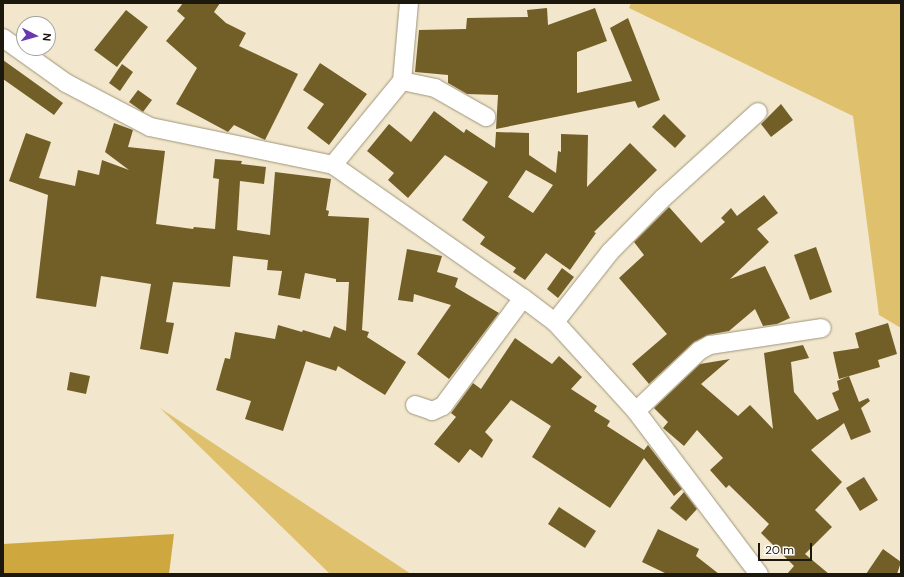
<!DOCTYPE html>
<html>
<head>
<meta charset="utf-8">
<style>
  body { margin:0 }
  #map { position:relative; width:904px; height:577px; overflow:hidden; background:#f2e7cc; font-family:"DM Sans",sans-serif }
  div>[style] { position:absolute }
  .green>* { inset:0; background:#dfc06d }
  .forest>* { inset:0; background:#cea83e }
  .building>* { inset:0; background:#725e27 }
  .roads { filter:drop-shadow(0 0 1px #9f957b) drop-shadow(0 0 1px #9f957b) }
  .minor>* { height:18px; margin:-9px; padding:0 9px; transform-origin:9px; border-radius:9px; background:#fff }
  span { translate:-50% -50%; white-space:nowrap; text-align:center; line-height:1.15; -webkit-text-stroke:4px #fff; paint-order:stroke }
  .frame { position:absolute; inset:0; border:4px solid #1c180e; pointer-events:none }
  .north { position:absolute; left:16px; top:16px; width:40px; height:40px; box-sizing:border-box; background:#fff; border:1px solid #a4a39f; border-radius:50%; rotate:96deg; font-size:11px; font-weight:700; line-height:16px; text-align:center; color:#1c180e }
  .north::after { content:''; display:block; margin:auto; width:14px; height:18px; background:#6937ae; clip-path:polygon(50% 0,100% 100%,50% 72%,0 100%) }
  .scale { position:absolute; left:758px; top:543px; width:54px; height:18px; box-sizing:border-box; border:2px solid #1c180e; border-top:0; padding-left:5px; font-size:12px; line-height:14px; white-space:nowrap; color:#1c180e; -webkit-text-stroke:3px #fff; paint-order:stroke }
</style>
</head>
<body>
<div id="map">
  <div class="green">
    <i style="clip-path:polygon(631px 3px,901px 3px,901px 328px,879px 315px,853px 116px,629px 8px)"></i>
    <i style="clip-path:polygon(160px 408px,411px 574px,330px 574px)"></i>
  </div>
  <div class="forest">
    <i style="clip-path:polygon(174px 534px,169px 574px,3px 574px,3px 544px)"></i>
  </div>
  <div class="building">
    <i style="clip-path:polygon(183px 3px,220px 3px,214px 12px,226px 23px,246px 33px,239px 46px,298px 74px,265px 140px,234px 125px,228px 132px,176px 104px,197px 68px,166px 41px,185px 18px,177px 11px)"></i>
    <i style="clip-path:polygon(547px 8px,548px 25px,595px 8px,607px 41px,577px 52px,577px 93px,632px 81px,610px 28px,628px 18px,660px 100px,638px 108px,635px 101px,496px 129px,498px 95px,467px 94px,448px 83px,448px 75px,415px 72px,419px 30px,466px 29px,467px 18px,528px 17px,527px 10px)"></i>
    <i style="clip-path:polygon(126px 10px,148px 27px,117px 67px,94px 50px)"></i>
    <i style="clip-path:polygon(3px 60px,63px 103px,54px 115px,3px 79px)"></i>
    <i style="clip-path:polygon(320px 63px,367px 94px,329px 145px,307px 128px,324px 104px,303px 90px)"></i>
    <i style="clip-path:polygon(122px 64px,133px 72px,120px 91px,109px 83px)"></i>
    <i style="clip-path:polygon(138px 90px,152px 100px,143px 112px,129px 102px)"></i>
    <i style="clip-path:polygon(781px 104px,793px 120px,771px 137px,761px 124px)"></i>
    <i style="clip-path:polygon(evenodd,434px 111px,464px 133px,466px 129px,495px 148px,496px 132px,529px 133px,529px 155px,556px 173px,558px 151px,561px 152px,561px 134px,588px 135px,587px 187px,630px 143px,657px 170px,594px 232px,596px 233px,570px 270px,546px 253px,525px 280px,513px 272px,516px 268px,480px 244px,485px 237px,462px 220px,488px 182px,445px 155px,408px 198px,388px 180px,394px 173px,367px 151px,389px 124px,411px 142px,434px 111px,526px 170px,553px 185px,533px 213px,508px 197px,526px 170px)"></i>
    <i style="clip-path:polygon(664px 114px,686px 136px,675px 148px,652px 127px)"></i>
    <i style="clip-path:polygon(114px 123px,133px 130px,128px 147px,165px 151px,156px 224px,193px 229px,194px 227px,215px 229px,219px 179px,213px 178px,215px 159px,242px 161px,241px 164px,266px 167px,264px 184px,240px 181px,237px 230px,270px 235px,275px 172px,331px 179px,326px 210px,329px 211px,328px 216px,369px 218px,362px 330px,369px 332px,367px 337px,406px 362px,385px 395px,338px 366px,336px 371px,306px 361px,283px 431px,245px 419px,251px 401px,216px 390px,225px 358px,230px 359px,235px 332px,275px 339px,278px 325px,302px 332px,303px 330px,330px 338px,334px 326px,346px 331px,349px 282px,336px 282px,336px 279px,305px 273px,300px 299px,278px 295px,282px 271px,267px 270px,268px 260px,233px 256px,230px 287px,173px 282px,166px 322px,174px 323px,168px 354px,140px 349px,151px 284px,101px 276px,96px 307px,36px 298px,48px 195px,9px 181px,26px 133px,51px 142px,39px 178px,75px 186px,78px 170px,99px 175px,102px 160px,129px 170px,105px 152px)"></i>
    <i style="clip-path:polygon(764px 195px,778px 213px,757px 229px,769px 242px,730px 279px,765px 266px,790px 318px,777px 324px,763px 326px,755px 309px,729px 331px,708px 335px,694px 342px,649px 384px,632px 364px,667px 334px,619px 278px,644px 255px,634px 242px,669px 207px,701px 243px,725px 222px,721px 218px,731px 208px,737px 216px)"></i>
    <i style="clip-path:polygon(816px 247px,832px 292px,810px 300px,794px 255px)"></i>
    <i style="clip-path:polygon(407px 249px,442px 256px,437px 272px,458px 278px,455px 287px,499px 313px,449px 379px,417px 354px,451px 305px,414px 294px,413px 302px,398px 300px)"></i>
    <i style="clip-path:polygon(562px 268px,574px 277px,558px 298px,547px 289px)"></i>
    <i style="clip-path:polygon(888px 323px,897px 354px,878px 360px,880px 367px,839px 379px,833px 352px,859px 348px,855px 333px)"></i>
    <i style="clip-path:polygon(515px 338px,552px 364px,559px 356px,582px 377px,571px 389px,597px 406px,594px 411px,610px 421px,607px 426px,644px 450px,648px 445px,682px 489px,674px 496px,644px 458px,610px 508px,532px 457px,551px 426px,511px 400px,485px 432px,493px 440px,482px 458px,470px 449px,459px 463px,434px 444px,456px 417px,451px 413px,473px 383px,481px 389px)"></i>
    <i style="clip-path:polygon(803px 345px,809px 358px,791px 362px,794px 392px,817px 420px,839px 410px,832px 393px,839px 390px,837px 381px,849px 376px,859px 402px,868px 398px,870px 401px,861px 408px,871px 432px,851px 440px,844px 423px,811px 450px,842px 482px,815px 510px,832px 527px,805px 554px,829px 574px,787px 574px,794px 566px,761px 533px,769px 524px,729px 485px,726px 488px,710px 470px,723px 458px,697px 430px,684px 446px,663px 428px,668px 422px,654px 408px,700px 364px,730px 359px,701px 384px,738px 416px,750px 405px,773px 429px,764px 353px)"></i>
    <i style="clip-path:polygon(70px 372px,90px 376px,86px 394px,67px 390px)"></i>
    <i style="clip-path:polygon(864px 477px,878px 500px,860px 511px,846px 488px)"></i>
    <i style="clip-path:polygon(684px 492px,697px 509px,686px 521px,670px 508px)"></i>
    <i style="clip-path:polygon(559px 507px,596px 531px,585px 548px,548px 524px)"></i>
    <i style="clip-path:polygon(658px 529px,699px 549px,696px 556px,719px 574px,667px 574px,642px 562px)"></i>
    <i style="clip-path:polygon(883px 549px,901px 562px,897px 574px,866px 574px)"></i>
  </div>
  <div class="roads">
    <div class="minor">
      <i style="left:3px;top:38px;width:77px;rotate:35.5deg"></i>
      <i style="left:66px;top:83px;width:95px;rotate:27.6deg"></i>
      <i style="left:150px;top:127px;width:187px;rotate:11.7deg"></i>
      <i style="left:333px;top:165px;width:232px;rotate:35deg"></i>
      <i style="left:523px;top:298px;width:40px;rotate:37deg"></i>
      <i style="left:555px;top:322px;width:120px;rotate:47.7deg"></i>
      <i style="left:636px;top:411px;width:204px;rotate:53deg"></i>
      <i style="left:402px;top:81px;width:34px;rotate:12deg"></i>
      <i style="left:435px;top:88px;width:59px;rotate:29.6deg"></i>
      <i style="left:333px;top:165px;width:109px;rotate:-50.6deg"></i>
      <i style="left:402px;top:81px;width:78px;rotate:-84.9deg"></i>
      <i style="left:555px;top:322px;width:89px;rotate:-51.8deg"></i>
      <i style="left:610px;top:252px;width:76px;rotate:-45.5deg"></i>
      <i style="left:663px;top:198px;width:128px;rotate:-42.2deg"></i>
      <i style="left:415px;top:405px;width:18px;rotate:19deg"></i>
      <i style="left:432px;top:411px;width:12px;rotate:-24deg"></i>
      <i style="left:443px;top:406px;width:134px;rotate:-53.5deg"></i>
      <i style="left:636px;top:411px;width:87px;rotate:-43.6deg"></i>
      <i style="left:699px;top:351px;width:13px;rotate:-29deg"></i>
      <i style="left:710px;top:345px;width:113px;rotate:-8.6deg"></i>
    </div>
  </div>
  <div class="frame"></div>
  <div class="north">N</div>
  <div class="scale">20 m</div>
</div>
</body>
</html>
